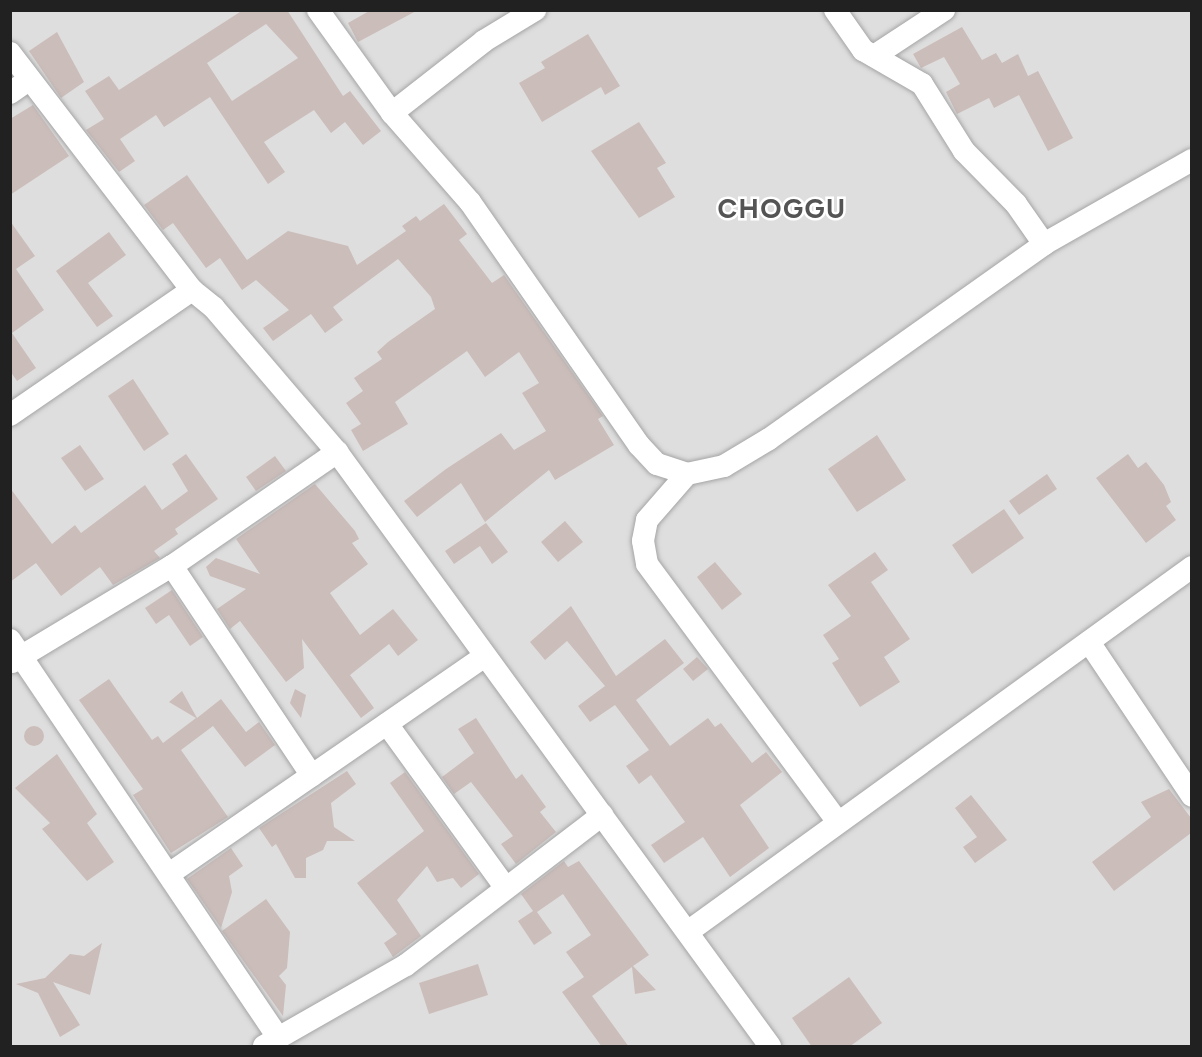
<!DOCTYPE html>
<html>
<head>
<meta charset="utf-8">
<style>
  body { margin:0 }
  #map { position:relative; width:1202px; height:1057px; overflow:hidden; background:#f2ece7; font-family:Figtree,sans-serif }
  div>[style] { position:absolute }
  .residential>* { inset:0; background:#dfdede }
  .building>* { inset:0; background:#cbbdba }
  .round { border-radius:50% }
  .roads { filter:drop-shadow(0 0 2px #a5a5a5) drop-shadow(0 0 2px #a5a5a5) }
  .street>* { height:22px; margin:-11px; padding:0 11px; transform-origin:11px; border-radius:11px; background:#fff }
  span { translate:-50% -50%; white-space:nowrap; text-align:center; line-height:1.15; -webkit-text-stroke:5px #fff; paint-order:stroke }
  .district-label { font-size:27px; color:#545454; font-weight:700; letter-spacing:1.5px }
  .frame { position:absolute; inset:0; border:12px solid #212121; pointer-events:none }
</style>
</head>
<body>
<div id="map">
  <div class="residential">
    <i style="clip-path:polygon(11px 11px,1191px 11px,1191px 1046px,11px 1046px)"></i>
  </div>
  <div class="building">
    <i style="clip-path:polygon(evenodd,243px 10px,287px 10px,343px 96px,350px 91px,381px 131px,363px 145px,345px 122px,331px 133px,314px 110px,264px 142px,285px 172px,268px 184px,210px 97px,164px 127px,156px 115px,120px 139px,135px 161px,119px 172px,86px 130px,104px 119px,85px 91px,109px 76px,119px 90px,243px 10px,266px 24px,298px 58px,232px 101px,207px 63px,266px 24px)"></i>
    <i style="clip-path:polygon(371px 10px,418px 10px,358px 42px,348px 23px)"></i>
    <i style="clip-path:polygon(962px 27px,982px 60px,996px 53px,1002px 63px,1018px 54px,1028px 76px,1038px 71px,1073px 138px,1048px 151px,1019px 95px,994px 108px,989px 98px,957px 114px,946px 92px,960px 84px,944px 57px,921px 68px,913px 54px)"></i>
    <i style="clip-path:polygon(57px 32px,84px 82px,61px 98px,29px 51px)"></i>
    <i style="clip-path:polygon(588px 34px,620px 86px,605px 95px,601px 87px,542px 122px,519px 83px,545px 68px,541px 62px)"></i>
    <i style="clip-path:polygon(33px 105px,69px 156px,10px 195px,10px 119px)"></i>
    <i style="clip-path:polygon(639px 122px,666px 163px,657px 168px,675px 197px,639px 218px,591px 151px)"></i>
    <i style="clip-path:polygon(187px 175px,247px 260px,288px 231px,348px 246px,357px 265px,406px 231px,402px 226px,416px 216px,420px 221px,444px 204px,467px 234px,459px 240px,492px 283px,504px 275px,603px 416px,598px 419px,614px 445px,555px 480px,549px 470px,485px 522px,461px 483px,417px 517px,404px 501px,446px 469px,501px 433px,514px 450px,546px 431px,522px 393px,539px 383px,519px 352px,485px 377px,467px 351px,395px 402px,408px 424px,363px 451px,351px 430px,361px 424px,346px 403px,363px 391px,354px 378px,382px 359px,377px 352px,388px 342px,435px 309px,431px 297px,398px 259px,333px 307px,343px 320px,325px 333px,311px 314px,273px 341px,263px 328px,289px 310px,256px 280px,242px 290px,220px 258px,206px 268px,173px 223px,163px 230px,144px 205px)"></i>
    <i style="clip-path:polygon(10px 221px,35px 256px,16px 269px,44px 310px,12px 333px,36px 368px,17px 381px,10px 371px)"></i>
    <i style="clip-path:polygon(109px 232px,126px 255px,88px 283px,113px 316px,97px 327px,56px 271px)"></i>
    <i style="clip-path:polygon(133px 379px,169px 434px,144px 451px,108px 396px)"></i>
    <i style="clip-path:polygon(877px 435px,906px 480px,857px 512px,828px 469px)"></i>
    <i style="clip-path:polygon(80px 445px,104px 479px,85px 491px,61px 458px)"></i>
    <i style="clip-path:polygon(186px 454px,218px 499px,175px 529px,178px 534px,154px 551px,160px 558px,113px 585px,100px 567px,61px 596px,36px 563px,10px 582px,10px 488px,52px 544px,75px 525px,81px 533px,145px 485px,162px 510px,188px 491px,172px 464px)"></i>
    <i style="clip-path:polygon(1128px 454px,1138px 468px,1146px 462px,1164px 485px,1171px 502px,1166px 506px,1176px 520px,1146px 543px,1096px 478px)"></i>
    <i style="clip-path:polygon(275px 456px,286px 471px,256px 491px,246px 477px)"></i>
    <i style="clip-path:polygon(1047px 474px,1057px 489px,1019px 515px,1009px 501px)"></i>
    <i style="clip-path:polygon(315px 484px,355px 531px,359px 539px,352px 543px,368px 564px,330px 593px,360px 635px,393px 609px,418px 640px,398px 656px,389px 644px,350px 675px,374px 708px,361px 718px,302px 639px,304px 668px,286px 682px,240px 621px,230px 629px,217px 609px,246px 589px,210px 576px,206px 567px,216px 558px,260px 574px,236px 539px)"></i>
    <i style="clip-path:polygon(1004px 509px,1024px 538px,972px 574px,952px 545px)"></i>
    <i style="clip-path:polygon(565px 521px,583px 542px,558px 562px,541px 542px)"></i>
    <i style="clip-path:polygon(486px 523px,508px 552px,492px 564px,480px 546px,454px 564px,445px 551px)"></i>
    <i style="clip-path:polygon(875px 552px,888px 570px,871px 582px,910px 639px,884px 657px,900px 682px,860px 707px,832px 663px,839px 659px,823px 635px,851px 616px,828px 585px)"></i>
    <i style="clip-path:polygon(715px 562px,742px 594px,722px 610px,697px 577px)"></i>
    <i style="clip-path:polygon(172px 590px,203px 637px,190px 646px,169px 615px,156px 624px,145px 608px)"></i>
    <i style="clip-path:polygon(571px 606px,616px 676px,665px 639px,684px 663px,636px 700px,670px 746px,708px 718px,715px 727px,721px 723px,752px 763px,766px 752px,782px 772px,740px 805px,769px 848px,730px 877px,703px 837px,664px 863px,651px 845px,685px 822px,651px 775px,639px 784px,626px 766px,649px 750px,615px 705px,590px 722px,578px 706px,605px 686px,567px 641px,545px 660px,530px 642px)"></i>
    <i style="clip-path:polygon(697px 657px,708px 669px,693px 681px,683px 669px)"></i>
    <i style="clip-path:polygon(109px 679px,152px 740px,158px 736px,163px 743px,196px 718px,169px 702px,182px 691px,197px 718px,221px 699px,246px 732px,259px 722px,275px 745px,245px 767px,213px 726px,181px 750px,228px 817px,171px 853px,133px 795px,143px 789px,79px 700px)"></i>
    <i style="clip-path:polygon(295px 689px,306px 695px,301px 718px,290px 703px)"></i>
    <i style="clip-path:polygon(476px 718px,516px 779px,522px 774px,546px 807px,540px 812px,556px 832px,516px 864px,501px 844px,513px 836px,471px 782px,454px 794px,442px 777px,474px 753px,458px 729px)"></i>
    <i class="round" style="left:24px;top:726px;width:20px;height:20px"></i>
    <i style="clip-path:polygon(57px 754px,97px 814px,87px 823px,114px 862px,87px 881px,42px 829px,50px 823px,15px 788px)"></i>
    <i style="clip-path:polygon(347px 771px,356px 784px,331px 803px,334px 827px,355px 841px,327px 841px,323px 850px,306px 858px,306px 878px,295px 878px,276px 844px,272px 847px,259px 828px)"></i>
    <i style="clip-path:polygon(405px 772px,479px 874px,461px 888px,453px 878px,437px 882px,427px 866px,397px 900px,421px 936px,393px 957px,384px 943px,397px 934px,357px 883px,424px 831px,390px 783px)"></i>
    <i style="clip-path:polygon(1169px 789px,1191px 818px,1191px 833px,1114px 891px,1092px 862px,1151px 817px,1141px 802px)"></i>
    <i style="clip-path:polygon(971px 795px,1007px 840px,975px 863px,963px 847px,977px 837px,955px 808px)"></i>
    <i style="clip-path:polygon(231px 848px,243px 866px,229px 876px,232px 892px,221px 928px,187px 879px)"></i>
    <i style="clip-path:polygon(564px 861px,568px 867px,579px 861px,649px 955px,633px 966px,656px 990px,635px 994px,632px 967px,592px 996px,629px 1047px,602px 1047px,562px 992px,584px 977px,566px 952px,591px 935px,563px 894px,537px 912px,552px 933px,534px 945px,518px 921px,533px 911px,521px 894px)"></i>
    <i style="clip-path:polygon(266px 899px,290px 932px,287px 968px,279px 976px,286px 985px,283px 1016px,222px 931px)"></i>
    <i style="clip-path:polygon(102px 943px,90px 995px,53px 982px,80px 1025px,60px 1037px,38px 993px,16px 984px,45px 978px,70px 954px,84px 956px)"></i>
    <i style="clip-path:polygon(478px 964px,488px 995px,429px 1014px,419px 983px)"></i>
    <i style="clip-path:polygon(849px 977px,882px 1023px,849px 1047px,812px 1047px,792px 1018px)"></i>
  </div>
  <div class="roads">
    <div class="street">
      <i style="left:318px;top:10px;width:127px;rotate:54.3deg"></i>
      <i style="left:392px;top:113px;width:118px;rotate:48.8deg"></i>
      <i style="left:470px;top:202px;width:296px;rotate:55.2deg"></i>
      <i style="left:639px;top:445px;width:26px;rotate:47deg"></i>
      <i style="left:657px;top:464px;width:32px;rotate:18deg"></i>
      <i style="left:687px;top:474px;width:38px;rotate:-12deg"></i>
      <i style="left:724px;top:466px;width:52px;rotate:-31deg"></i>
      <i style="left:769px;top:439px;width:337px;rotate:-35.3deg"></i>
      <i style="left:1044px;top:244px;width:170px;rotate:-29.6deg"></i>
      <i style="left:835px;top:10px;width:49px;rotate:55deg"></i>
      <i style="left:863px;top:50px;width:68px;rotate:30deg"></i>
      <i style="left:922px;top:84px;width:79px;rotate:57.9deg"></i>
      <i style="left:964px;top:151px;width:74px;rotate:45.5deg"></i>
      <i style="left:1016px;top:204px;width:49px;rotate:55deg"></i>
      <i style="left:10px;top:53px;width:299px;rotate:52.5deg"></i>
      <i style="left:874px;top:56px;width:84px;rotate:-33.3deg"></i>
      <i style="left:10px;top:93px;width:24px;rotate:-35deg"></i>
      <i style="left:392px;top:113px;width:117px;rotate:-38deg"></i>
      <i style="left:484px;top:41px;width:60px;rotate:-31.3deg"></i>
      <i style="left:10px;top:415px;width:221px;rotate:-34.5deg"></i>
      <i style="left:192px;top:290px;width:28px;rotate:39deg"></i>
      <i style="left:214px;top:308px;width:189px;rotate:49.5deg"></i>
      <i style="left:337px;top:452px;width:735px;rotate:53.91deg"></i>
      <i style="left:687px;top:474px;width:61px;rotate:131deg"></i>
      <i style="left:647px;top:520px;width:21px;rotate:101deg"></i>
      <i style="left:643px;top:541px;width:23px;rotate:80deg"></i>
      <i style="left:647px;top:564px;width:320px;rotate:53.5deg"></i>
      <i style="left:172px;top:566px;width:252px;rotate:56.3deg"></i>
      <i style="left:10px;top:640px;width:476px;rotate:56deg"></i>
      <i style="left:1089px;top:642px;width:185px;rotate:56.2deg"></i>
      <i style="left:12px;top:662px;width:187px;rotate:-31deg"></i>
      <i style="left:172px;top:566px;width:201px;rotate:-34.6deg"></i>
      <i style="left:387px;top:724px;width:201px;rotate:54.1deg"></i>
      <i style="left:169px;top:874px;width:383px;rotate:-34.6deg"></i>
      <i style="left:689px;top:931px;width:621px;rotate:-35.89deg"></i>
      <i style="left:264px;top:1046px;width:163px;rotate:-29.7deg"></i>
      <i style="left:406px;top:965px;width:247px;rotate:-37.4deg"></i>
    </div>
  </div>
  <div class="district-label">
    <span style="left:782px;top:209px">CHOGGU</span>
  </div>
  <div class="frame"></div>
</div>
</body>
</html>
